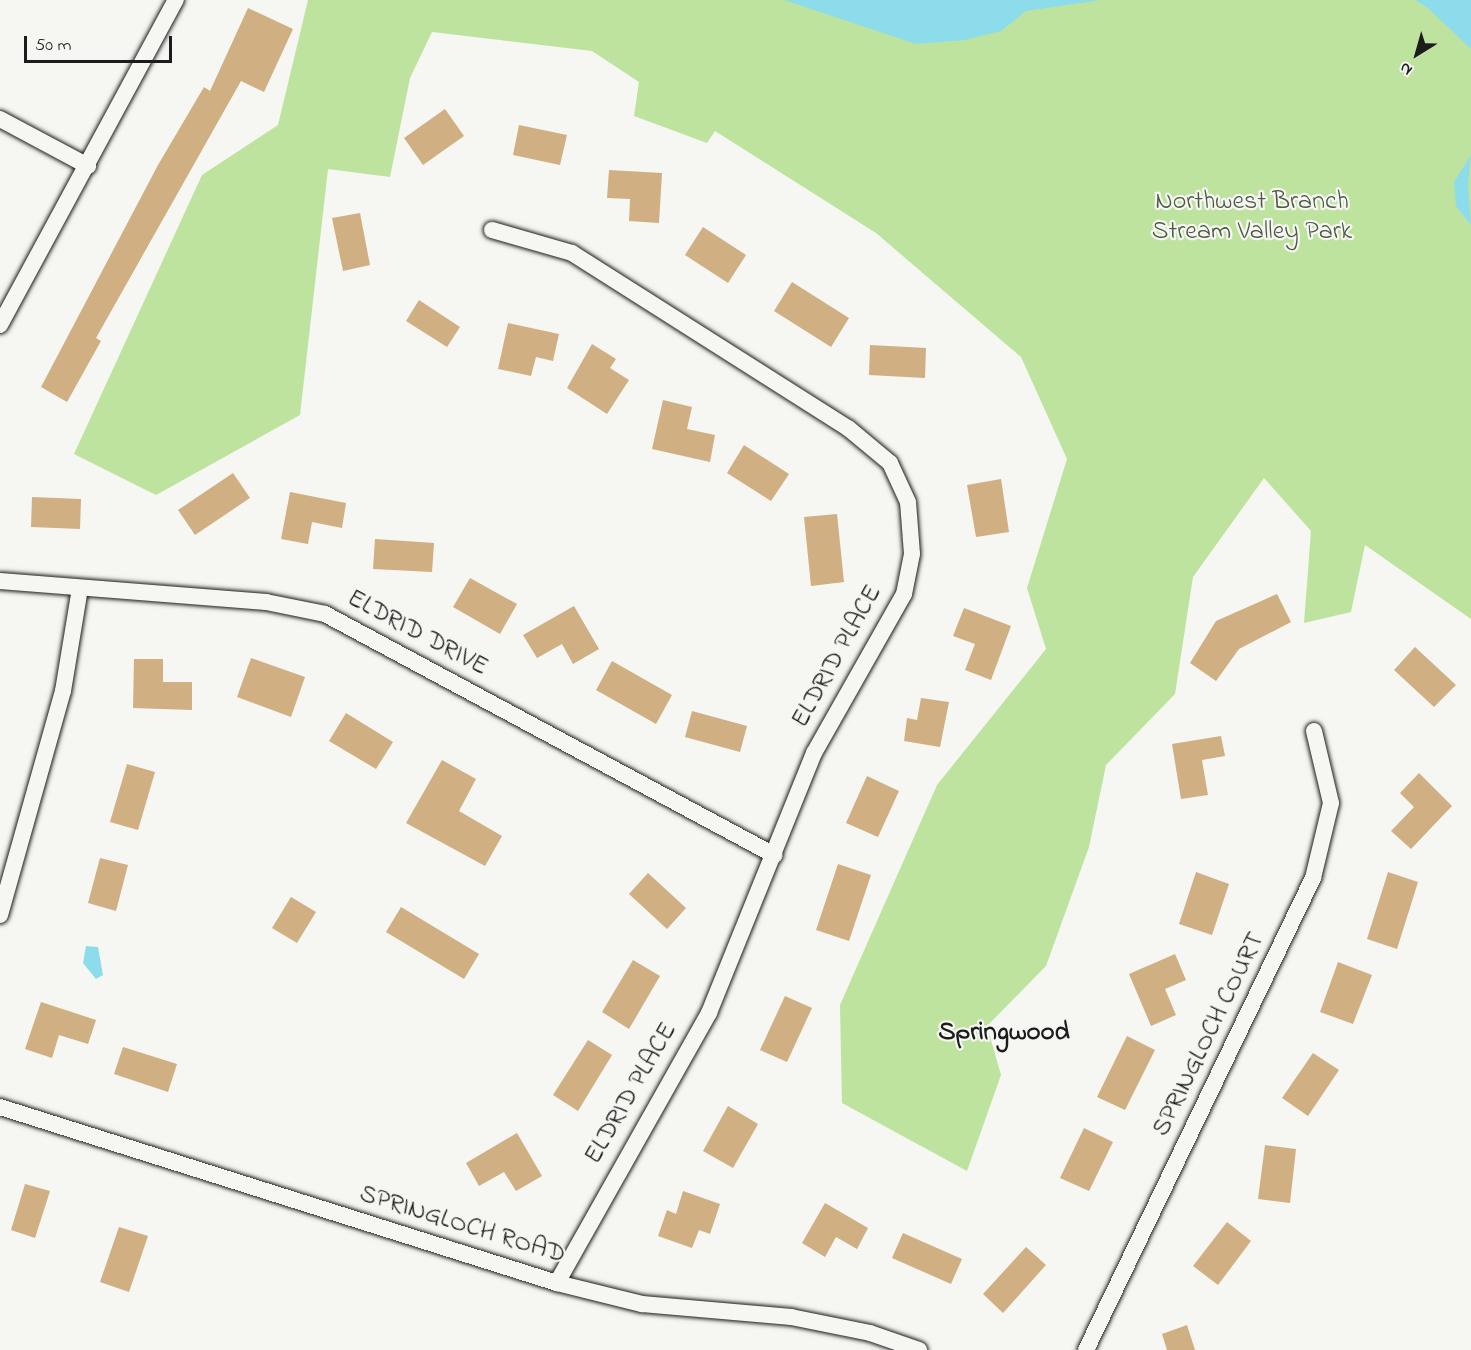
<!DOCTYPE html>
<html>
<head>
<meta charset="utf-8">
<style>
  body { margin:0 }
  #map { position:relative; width:1471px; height:1350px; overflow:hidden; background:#f6f6f2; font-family:"Indie Flower",sans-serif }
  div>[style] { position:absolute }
  .green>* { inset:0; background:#bde39e }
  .water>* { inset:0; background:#8ddceb }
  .building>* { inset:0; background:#d0af83 }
  .roads { filter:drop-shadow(0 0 2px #1c1c1c) drop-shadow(0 0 2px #1c1c1c) }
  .minor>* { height:16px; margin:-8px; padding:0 8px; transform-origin:8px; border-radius:8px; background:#f6f6f2 }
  span { translate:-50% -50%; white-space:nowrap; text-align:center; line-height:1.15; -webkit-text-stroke:4.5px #f6f6f2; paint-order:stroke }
  .park-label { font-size:26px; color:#4c5843 }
  .street-label { font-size:26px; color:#1c1c1c }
  .neighbourhood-label { font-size:27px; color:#1c1c1c; font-weight:700 }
  .north { position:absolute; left:1387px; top:24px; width:60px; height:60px; -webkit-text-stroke:4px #f6f6f2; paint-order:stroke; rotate:217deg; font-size:16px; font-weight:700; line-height:24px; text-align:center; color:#1c1c1c }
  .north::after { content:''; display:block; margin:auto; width:21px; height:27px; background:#1c1c1c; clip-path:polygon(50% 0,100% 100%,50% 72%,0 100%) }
  .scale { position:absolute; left:24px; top:36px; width:148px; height:27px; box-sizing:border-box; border:3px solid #1c1c1c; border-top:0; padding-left:8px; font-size:18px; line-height:21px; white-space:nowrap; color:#1c1c1c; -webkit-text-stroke:4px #f6f6f2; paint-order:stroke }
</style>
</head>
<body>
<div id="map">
  <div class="green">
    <i style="clip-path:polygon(308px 0,1471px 0,1471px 619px,1365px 545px,1351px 612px,1304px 623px,1311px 531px,1264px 478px,1193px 577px,1175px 694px,1106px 765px,1089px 847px,1046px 966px,987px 1026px,1001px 1075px,967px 1171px,842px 1103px,840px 1005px,937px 785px,1046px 649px,1027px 588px,1067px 459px,1021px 357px,876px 233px,715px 131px,707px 143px,634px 116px,639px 82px,592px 51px,432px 32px,410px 78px,390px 177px,328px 169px,300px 415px,156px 495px,74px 454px,202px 175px,278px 125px)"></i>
  </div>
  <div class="water">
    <i style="clip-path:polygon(784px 0,1101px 0,1026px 11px,1001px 31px,965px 40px,916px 44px)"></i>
    <i style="clip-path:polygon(1415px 0,1471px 0,1471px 49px,1428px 8px)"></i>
    <i style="clip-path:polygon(1471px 155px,1468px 185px,1471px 225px,1456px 206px,1454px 182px)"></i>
    <i style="clip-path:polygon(86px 946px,98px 947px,103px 975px,96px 979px,83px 963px)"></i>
  </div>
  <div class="building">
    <i style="clip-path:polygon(248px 8px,293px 29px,264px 92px,241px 81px,96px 338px,101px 341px,67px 402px,41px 387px,158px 165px,204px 87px,210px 91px)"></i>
    <i style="clip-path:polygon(445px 109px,464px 136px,423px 165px,404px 138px)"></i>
    <i style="clip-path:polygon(519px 125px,567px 135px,560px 165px,513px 155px)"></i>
    <i style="clip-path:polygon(609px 170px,662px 173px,659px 223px,629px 221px,630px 199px,607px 198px)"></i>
    <i style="clip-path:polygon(360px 213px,370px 265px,343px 271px,332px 218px)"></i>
    <i style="clip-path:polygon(703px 227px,746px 255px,728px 283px,685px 255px)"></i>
    <i style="clip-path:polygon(792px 282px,849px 318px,831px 347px,774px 311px)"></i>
    <i style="clip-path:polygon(419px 300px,460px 327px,447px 347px,406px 321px)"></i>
    <i style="clip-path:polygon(508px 323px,559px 334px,553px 361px,536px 357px,531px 376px,498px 369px)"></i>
    <i style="clip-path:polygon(592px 344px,616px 359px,610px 368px,629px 380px,607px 414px,567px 388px)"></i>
    <i style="clip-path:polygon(870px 345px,926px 348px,925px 378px,869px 375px)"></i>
    <i style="clip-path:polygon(663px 400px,692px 407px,687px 429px,715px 435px,710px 462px,652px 449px)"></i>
    <i style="clip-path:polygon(744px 445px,789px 474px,771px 501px,727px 473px)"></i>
    <i style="clip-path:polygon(233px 473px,250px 498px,195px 535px,178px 510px)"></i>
    <i style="clip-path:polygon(1001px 479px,1009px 532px,976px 537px,967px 485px)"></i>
    <i style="clip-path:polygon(290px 492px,346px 503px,342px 528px,312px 522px,308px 544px,281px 539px)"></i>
    <i style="clip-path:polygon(32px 497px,81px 499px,80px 529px,31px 527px)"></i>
    <i style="clip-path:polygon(837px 514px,844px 582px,811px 586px,804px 517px)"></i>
    <i style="clip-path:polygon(375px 539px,434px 543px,432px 572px,373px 569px)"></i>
    <i style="clip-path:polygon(470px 578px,517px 604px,500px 634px,453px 607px)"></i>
    <i style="clip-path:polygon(1277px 594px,1291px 622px,1239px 649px,1216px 681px,1190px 663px,1216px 621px)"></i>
    <i style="clip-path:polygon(574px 606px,599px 649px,573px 664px,562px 644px,537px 658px,523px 635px)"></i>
    <i style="clip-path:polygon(964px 608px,1011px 626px,991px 680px,965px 670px,975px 644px,953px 636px)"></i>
    <i style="clip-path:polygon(1415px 647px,1456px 685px,1434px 707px,1394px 670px)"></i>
    <i style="clip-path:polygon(251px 658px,305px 677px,291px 717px,237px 697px)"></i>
    <i style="clip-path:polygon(134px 659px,163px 659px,163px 682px,192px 682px,192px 710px,133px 708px)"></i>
    <i style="clip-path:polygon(612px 661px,672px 695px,656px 724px,596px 690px)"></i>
    <i style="clip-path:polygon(921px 698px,949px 702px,940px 747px,904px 741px,907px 718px,917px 720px)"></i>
    <i style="clip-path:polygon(692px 711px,747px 726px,740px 752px,685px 737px)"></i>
    <i style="clip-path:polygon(346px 713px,393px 742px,376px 769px,329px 741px)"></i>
    <i style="clip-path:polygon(1221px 736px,1225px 756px,1202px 760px,1208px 795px,1181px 799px,1172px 744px)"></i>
    <i style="clip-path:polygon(442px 760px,476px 779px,459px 811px,502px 836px,485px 866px,406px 823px)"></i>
    <i style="clip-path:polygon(127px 764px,155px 772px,138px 830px,110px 822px)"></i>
    <i style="clip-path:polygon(1419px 773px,1452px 806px,1411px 849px,1391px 831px,1414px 807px,1400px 793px)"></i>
    <i style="clip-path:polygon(867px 776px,899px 791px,878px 837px,846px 823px)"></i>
    <i style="clip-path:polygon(100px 858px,128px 865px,116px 911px,88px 903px)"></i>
    <i style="clip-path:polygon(838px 864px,871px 875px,849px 941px,816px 930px)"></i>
    <i style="clip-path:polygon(1196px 872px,1229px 884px,1212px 935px,1179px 924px)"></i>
    <i style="clip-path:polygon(1388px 872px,1418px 882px,1397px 949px,1367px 939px)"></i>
    <i style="clip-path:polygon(648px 873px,686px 908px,667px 929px,629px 894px)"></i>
    <i style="clip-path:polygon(291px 897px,316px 912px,297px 943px,272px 928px)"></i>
    <i style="clip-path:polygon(401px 907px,479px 954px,464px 979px,386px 932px)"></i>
    <i style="clip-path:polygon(1175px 954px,1186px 980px,1165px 989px,1176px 1015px,1151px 1026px,1129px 974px)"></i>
    <i style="clip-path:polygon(633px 960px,660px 976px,629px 1029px,602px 1012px)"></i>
    <i style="clip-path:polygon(1338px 962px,1372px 975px,1353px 1024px,1320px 1012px)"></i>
    <i style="clip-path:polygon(785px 996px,812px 1008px,787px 1062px,760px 1050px)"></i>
    <i style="clip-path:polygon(41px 1002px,96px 1020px,88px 1044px,59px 1035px,52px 1058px,25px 1049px)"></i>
    <i style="clip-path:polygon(1127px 1036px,1155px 1050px,1125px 1110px,1097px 1097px)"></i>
    <i style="clip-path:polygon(588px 1040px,612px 1055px,578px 1111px,553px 1095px)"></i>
    <i style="clip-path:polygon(123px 1047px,177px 1064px,168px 1092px,114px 1074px)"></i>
    <i style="clip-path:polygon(1313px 1053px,1339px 1070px,1308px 1116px,1282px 1098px)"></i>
    <i style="clip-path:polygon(728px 1106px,758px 1124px,733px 1168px,703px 1151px)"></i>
    <i style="clip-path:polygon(1084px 1128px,1113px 1142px,1089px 1191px,1060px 1178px)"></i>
    <i style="clip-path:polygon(517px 1133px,542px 1176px,516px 1191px,504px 1172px,479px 1186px,466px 1163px)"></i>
    <i style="clip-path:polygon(1265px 1145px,1296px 1149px,1290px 1203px,1258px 1199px)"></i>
    <i style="clip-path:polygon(25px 1184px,50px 1191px,35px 1238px,11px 1230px)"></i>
    <i style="clip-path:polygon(683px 1191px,720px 1204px,710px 1234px,699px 1230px,692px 1248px,658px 1236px,667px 1210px,676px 1214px)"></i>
    <i style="clip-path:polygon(825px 1203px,868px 1228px,857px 1249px,836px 1237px,825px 1257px,802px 1243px)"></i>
    <i style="clip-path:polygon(1227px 1222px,1251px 1241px,1218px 1285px,1193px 1266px)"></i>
    <i style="clip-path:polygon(119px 1227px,148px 1236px,129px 1292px,100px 1282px)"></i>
    <i style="clip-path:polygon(903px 1233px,962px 1259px,951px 1284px,892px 1258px)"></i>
    <i style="clip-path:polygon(1026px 1247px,1046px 1265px,1003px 1313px,983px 1294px)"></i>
    <i style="clip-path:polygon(1187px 1325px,1195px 1350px,1167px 1350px,1162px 1334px)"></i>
  </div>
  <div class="roads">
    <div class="minor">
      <i style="left:0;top:119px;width:100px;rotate:28.1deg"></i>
      <i style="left:492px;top:230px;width:83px;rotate:16deg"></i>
      <i style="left:572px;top:253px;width:327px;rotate:32.4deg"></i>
      <i style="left:848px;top:428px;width:55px;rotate:39.8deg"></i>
      <i style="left:890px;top:463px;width:43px;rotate:65.2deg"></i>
      <i style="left:908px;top:502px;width:52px;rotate:85.6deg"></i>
      <i style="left:912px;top:554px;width:41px;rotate:101.3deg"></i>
      <i style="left:904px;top:594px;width:183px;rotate:119.5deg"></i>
      <i style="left:814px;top:753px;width:280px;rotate:112deg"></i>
      <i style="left:709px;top:1013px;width:310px;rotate:119.4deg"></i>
      <i style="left:0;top:325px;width:370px;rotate:-61.6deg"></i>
      <i style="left:0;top:581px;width:267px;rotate:4.5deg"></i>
      <i style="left:266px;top:602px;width:60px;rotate:11.5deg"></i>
      <i style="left:325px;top:614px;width:510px;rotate:28.22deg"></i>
      <i style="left:0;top:915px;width:233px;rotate:-74.3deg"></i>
      <i style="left:63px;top:691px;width:104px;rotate:-80.6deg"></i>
      <i style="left:0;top:1107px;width:584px;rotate:17.54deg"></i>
      <i style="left:557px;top:1283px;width:88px;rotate:13.9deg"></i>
      <i style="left:642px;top:1304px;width:150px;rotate:5deg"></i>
      <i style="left:791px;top:1317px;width:81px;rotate:11.4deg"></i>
      <i style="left:870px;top:1333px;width:52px;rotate:19.1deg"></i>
      <i style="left:1086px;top:1350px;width:524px;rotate:-64.32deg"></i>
      <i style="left:1313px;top:878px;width:77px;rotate:-76.5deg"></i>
      <i style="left:1331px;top:803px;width:74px;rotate:-103.3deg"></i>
    </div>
  </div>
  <div class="park-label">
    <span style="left:1252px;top:218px">Northwest Branch<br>Stream Valley Park</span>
  </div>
  <div class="street-label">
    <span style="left:417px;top:634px;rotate:28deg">ELDRID DRIVE</span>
    <span style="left:838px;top:657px;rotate:-61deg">ELDRID PLACE</span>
    <span style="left:1210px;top:1035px;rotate:-64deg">SPRINGLOCH COURT</span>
    <span style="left:632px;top:1094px;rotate:-60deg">ELDRID PLACE</span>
    <span style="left:462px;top:1226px;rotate:17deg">SPRINGLOCH ROAD</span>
  </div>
  <div class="neighbourhood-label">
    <span style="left:1004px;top:1033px">Springwood</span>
  </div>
  <div class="north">N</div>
  <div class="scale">50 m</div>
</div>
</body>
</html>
